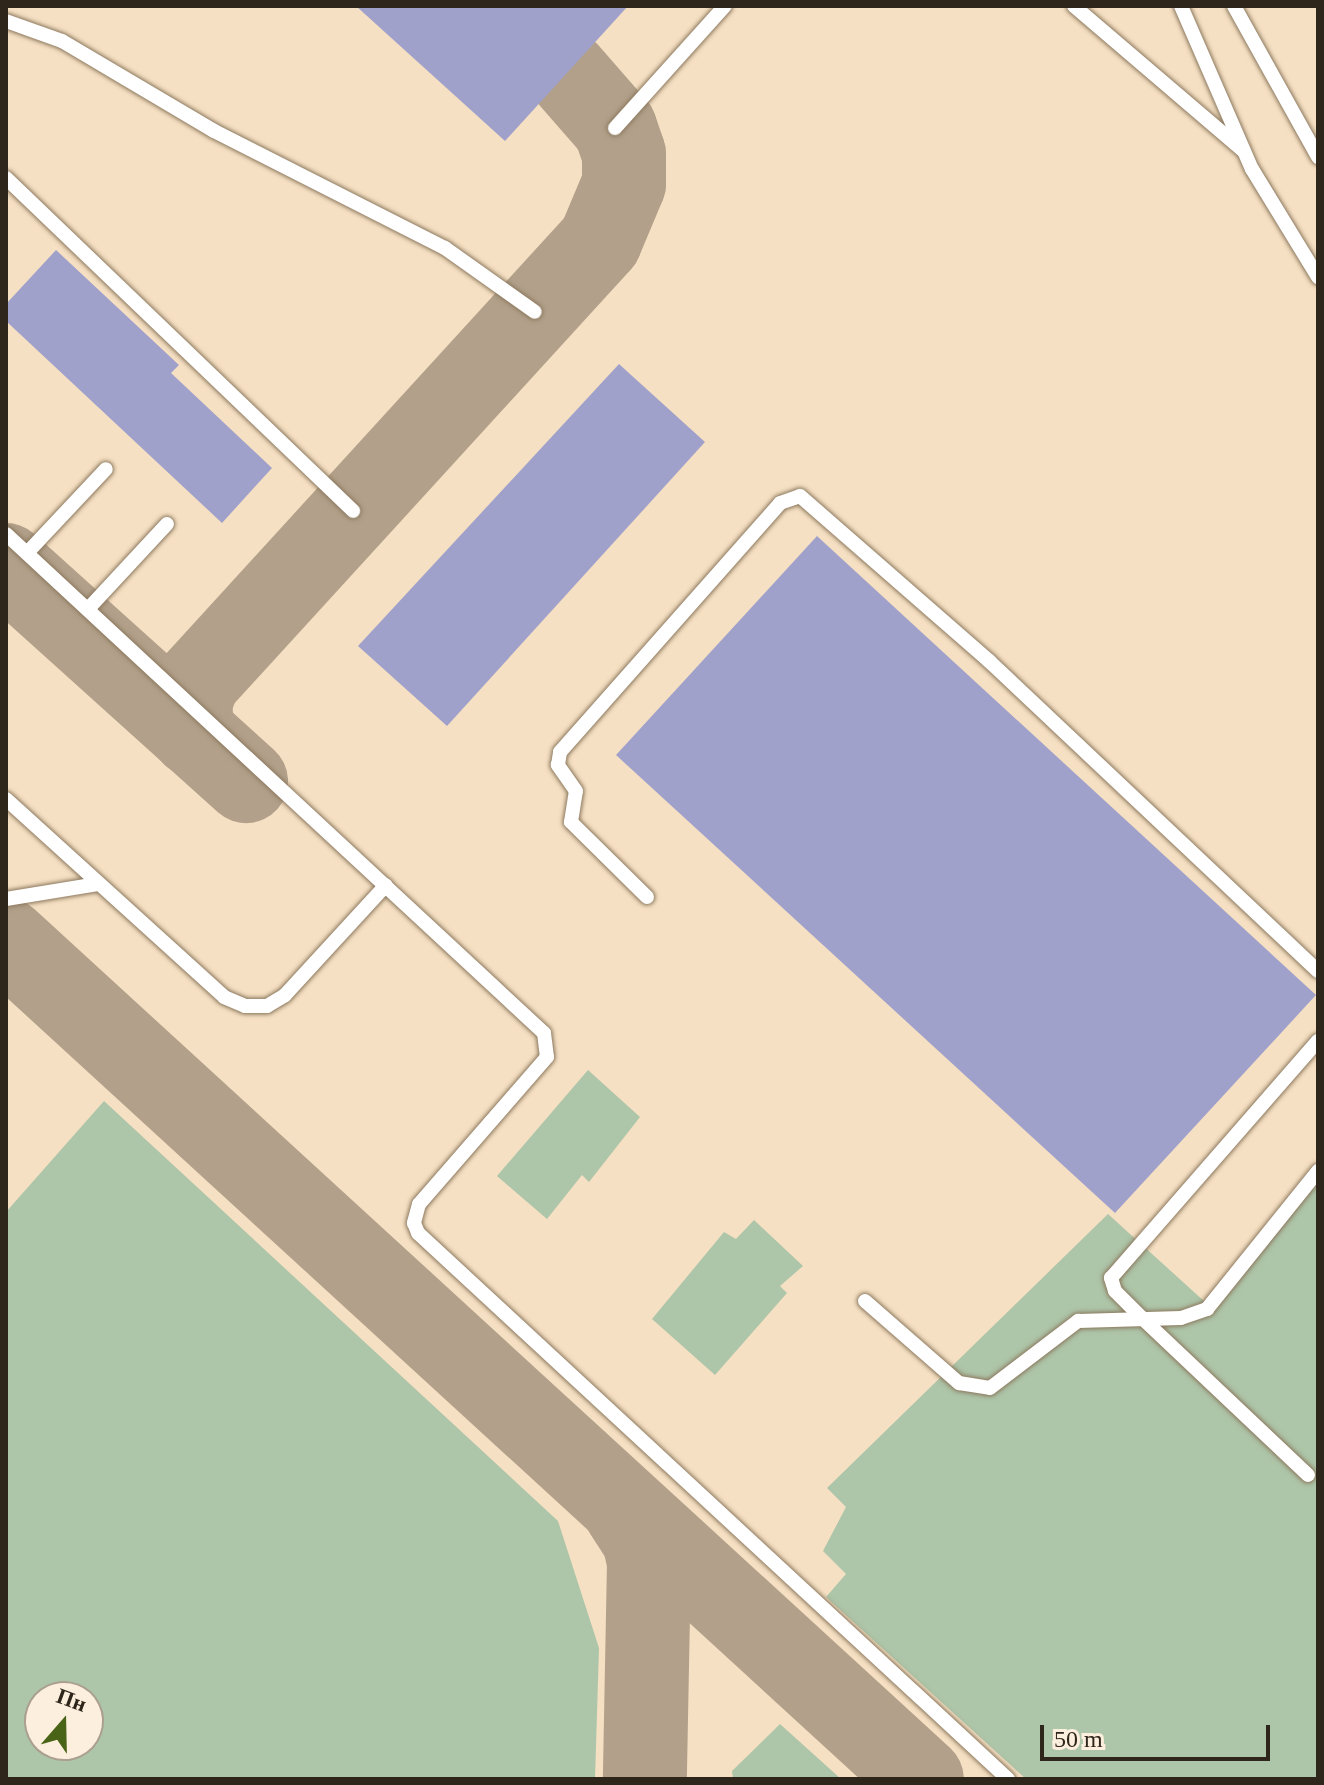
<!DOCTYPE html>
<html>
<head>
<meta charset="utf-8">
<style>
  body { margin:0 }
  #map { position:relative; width:1324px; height:1785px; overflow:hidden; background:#f6e0c3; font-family:"Times New Roman",serif }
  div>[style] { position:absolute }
  .green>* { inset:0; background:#adc5a8 }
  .taxiway>* { height:84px; margin:-42px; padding:0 42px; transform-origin:42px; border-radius:42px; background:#b2a08a }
  .building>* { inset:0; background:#a0a1ca }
  .roads { filter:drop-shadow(0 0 2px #8c795f) drop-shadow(0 0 2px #8c795f) }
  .service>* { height:14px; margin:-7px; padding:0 7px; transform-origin:7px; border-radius:7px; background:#fff }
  span { translate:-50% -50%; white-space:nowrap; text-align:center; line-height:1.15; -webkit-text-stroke:6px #fcefde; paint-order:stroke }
  .frame { position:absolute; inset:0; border:8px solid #2e261b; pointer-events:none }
  .north { position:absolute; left:24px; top:1681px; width:80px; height:80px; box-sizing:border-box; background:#fcefde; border:2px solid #aa9f90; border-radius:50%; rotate:20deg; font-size:22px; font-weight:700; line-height:32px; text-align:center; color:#2e261b }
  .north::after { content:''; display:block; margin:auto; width:28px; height:36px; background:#496416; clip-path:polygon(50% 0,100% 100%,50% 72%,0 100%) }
  .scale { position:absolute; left:1040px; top:1725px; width:230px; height:36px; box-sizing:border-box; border:4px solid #2e261b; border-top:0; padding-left:10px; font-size:24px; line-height:28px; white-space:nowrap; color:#2e261b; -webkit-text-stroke:6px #fcefde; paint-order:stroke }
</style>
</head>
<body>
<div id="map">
  <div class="green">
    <i style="clip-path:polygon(588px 1070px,640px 1117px,589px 1182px,582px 1175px,547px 1219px,497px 1176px)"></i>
    <i style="clip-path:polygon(evenodd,104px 1101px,558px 1521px,599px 1648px,595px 1779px,6px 1779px,6px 1212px,104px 1101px,88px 1697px,88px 1745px,40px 1745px,40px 1697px,88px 1697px)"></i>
    <i style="clip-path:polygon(1318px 1164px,1318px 1779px,1026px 1779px,826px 1597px,846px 1574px,823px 1551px,846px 1507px,827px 1488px,1108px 1214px,1205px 1302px)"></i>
    <i style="clip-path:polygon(754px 1220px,803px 1266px,780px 1286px,787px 1293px,715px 1375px,652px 1319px,724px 1232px,736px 1239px)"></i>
    <i style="clip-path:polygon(780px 1724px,841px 1779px,733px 1779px,732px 1771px)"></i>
  </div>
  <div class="taxiway">
    <i style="left:6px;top:565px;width:323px;rotate:42deg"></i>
    <i style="left:193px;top:734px;width:31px;rotate:-96deg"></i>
    <i style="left:190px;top:703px;width:23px;rotate:-70deg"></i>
    <i style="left:198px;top:681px;width:596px;rotate:-47.58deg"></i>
    <i style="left:600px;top:241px;width:62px;rotate:-67.2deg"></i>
    <i style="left:624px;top:184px;width:30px;rotate:-90deg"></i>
    <i style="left:624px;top:154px;width:28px;rotate:-109deg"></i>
    <i style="left:615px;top:128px;width:73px;rotate:-131.1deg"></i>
    <i style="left:6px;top:940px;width:1242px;rotate:42.49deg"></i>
    <i style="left:626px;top:1512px;width:33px;rotate:57deg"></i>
    <i style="left:644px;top:1540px;width:23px;rotate:77deg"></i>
    <i style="left:649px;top:1562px;width:217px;rotate:91.1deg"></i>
  </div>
  <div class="building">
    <i style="clip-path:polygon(356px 6px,628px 6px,505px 141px)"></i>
    <i style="clip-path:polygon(56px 250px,179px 365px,171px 373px,272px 468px,222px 523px,6px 321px,6px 304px)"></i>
    <i style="clip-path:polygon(619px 364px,705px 442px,447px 726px,358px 646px)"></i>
    <i style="clip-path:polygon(817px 536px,1316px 995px,1115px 1213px,616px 755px)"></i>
  </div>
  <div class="roads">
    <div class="service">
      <i style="left:1074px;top:6px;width:223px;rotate:40.5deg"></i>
      <i style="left:1181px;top:6px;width:178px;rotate:66.5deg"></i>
      <i style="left:1252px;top:169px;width:127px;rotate:58.6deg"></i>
      <i style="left:1234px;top:6px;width:173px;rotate:60.9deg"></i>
      <i style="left:6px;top:21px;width:59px;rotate:19.7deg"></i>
      <i style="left:62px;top:41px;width:177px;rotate:30.6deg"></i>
      <i style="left:214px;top:131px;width:259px;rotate:26.9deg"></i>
      <i style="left:445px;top:248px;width:110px;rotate:35.4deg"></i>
      <i style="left:615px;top:128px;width:164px;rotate:-48deg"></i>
      <i style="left:6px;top:178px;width:481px;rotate:43.8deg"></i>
      <i style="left:6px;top:534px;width:734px;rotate:42.85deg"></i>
      <i style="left:544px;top:1033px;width:24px;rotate:83deg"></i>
      <i style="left:547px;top:1057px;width:195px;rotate:131deg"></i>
      <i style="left:419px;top:1204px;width:20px;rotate:105deg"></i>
      <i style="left:414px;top:1223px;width:11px;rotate:68deg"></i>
      <i style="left:418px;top:1233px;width:804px;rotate:42.78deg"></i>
      <i style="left:27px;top:553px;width:115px;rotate:-46.8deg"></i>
      <i style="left:88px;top:609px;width:116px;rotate:-47.1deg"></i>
      <i style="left:6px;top:799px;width:294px;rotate:42.2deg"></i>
      <i style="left:224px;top:997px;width:23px;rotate:23deg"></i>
      <i style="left:245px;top:1006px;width:22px"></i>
      <i style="left:267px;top:1006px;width:21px;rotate:-31deg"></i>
      <i style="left:285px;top:995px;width:149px;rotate:-47.4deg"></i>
      <i style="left:647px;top:897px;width:107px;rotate:-135.4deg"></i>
      <i style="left:571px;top:822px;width:31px;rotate:-81deg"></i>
      <i style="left:576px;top:791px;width:32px;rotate:-125deg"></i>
      <i style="left:558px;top:765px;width:13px;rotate:-81deg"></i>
      <i style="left:560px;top:752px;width:332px;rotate:-48.5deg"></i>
      <i style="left:780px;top:503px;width:21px;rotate:-19deg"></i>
      <i style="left:800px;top:496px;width:251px;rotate:41.1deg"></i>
      <i style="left:989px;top:661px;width:452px;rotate:43.3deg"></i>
      <i style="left:6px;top:899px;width:93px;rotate:-9.3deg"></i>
      <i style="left:865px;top:1301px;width:125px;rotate:41.1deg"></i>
      <i style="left:959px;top:1383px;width:31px;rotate:9deg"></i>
      <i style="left:990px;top:1388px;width:111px;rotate:-37.3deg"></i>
      <i style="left:1078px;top:1321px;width:103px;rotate:-1.7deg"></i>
      <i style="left:1181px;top:1318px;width:28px;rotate:-19deg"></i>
      <i style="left:1207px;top:1309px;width:177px;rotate:-51.2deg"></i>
      <i style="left:1308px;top:1475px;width:230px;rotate:-136.6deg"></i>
      <i style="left:1141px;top:1317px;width:37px;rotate:-135deg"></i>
      <i style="left:1115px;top:1291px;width:14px;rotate:-107deg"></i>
      <i style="left:1111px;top:1278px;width:315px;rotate:-48.9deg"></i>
    </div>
  </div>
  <div class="frame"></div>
  <div class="north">Пн</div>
  <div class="scale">50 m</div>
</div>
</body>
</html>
